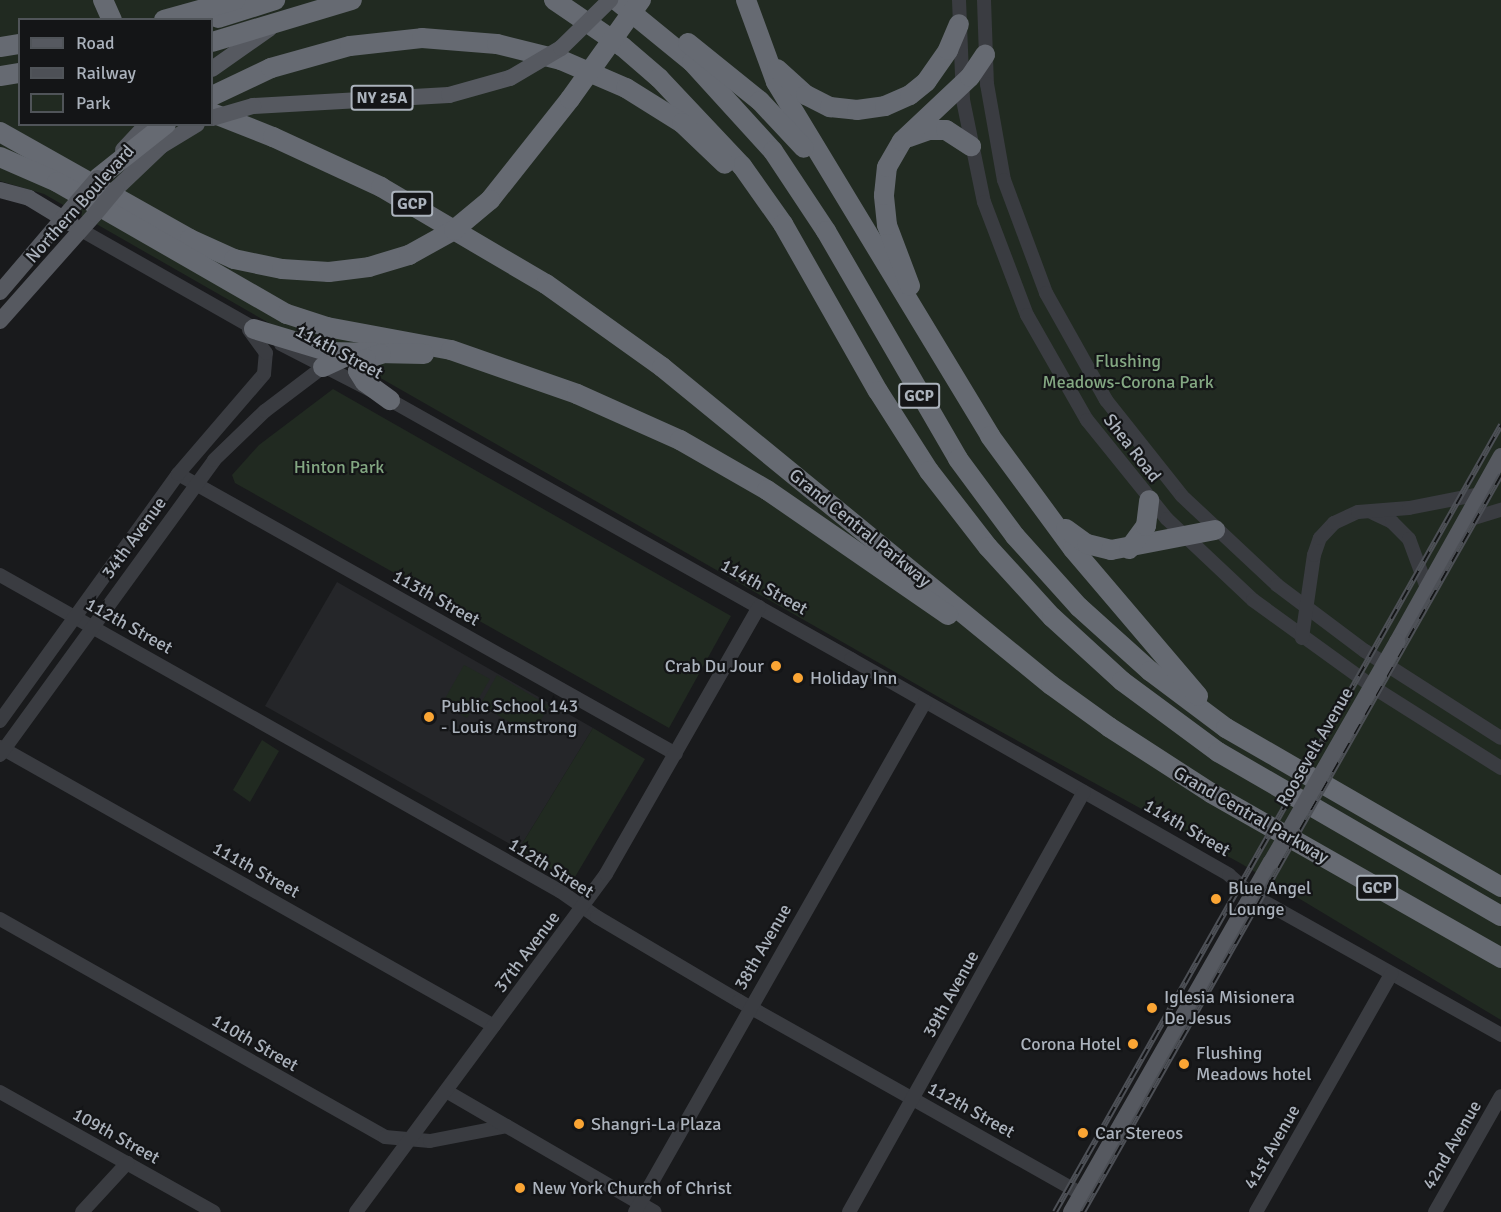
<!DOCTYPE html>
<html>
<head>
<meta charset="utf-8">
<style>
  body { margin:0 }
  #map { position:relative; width:1501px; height:1212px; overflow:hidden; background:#191a1c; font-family:Signika,sans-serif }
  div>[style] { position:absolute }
  .built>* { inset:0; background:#252629 }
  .green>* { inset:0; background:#212a21 }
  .minor>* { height:14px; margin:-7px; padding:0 7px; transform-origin:7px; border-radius:7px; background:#3a3c41 }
  .major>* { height:16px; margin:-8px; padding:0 8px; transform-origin:8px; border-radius:8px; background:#565960 }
  .highway>* { height:20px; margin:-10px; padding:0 10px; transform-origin:10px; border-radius:10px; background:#666a72 }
  .rail>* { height:6px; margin-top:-3px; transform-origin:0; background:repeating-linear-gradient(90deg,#141517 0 11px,#4d5056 0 22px); box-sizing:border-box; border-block:2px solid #4d5056 }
  .major-bridge>* { height:16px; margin:-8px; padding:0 8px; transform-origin:8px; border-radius:8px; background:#565960 }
  .highway-bridge>* { height:20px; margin:-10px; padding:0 10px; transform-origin:10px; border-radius:10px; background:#666a72 }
  .dots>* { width:16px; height:16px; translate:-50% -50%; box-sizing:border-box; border:3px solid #141517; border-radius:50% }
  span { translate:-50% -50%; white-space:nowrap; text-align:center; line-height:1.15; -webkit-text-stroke:4.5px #141517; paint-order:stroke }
  .shield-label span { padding:2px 4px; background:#141517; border:2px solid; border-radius:4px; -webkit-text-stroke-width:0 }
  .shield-label { font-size:16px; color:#abb2bc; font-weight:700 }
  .street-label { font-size:18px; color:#abb2bc }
  .park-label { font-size:18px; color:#83a782 }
  .poi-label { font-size:18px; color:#abb2bc }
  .right { translate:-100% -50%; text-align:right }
  .left { translate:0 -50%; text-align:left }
  .legend { position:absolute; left:18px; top:18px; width:195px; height:108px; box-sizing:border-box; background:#141517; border:2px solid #505459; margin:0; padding:8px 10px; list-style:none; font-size:18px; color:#abb2bc }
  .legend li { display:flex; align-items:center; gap:12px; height:30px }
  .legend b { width:30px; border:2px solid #505459 }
</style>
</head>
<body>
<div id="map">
  <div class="built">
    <i style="clip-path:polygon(337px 582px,593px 728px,519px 849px,265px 706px)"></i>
  </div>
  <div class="green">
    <i style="clip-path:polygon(evenodd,0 0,1501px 0,1501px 1020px,1240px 863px,956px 707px,328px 348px,276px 327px,44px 194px,0 181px,0 0,20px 20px,212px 20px,212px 124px,20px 124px,20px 20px)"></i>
    <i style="clip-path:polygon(333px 389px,731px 616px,669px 728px,235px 483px,232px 475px,259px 445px)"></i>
    <i style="clip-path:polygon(464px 665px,490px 679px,467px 718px,442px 704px)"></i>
    <i style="clip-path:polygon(497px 675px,549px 706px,532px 735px,480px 705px)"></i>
    <i style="clip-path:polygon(593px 728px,645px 759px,572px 882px,519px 849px)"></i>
    <i style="clip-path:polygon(262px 740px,279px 751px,250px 802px,233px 790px)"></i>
  </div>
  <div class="minor">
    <i style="left:959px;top:0;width:100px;rotate:87.7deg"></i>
    <i style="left:963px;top:100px;width:104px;rotate:78.4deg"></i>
    <i style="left:984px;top:202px;width:121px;rotate:69.2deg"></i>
    <i style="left:1027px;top:315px;width:121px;rotate:60.3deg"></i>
    <i style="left:1087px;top:420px;width:127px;rotate:51.1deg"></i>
    <i style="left:1167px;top:519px;width:118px;rotate:43.3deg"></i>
    <i style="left:1253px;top:600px;width:152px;rotate:35.9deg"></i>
    <i style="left:1376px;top:689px;width:148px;rotate:32.3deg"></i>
    <i style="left:984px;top:0;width:84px;rotate:88deg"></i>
    <i style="left:987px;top:84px;width:97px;rotate:80deg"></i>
    <i style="left:1004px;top:180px;width:121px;rotate:69.6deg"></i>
    <i style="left:1046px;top:293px;width:123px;rotate:60.7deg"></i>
    <i style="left:1106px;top:400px;width:122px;rotate:51.6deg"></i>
    <i style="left:1182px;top:496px;width:130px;rotate:43.1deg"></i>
    <i style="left:1277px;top:585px;width:110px;rotate:36.9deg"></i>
    <i style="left:1365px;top:651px;width:161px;rotate:32.6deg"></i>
    <i style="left:81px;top:230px;width:208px;rotate:29.6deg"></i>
    <i style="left:281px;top:344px;width:123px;rotate:27.2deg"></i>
    <i style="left:390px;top:400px;width:529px;rotate:29.33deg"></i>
    <i style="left:851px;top:659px;width:435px;rotate:29.7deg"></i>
    <i style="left:1229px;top:875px;width:30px;rotate:41deg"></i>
    <i style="left:1252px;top:895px;width:286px;rotate:29.3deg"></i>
    <i style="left:178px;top:474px;width:571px;rotate:29.35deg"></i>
    <i style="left:1373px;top:513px;width:21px;rotate:25deg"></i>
    <i style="left:1392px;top:522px;width:24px;rotate:45deg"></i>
    <i style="left:1409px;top:539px;width:52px;rotate:69.8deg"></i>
    <i style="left:1464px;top:521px;width:39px;rotate:-17deg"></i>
    <i style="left:0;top:575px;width:643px;rotate:29.44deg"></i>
    <i style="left:560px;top:891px;width:45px;rotate:35.1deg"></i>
    <i style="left:597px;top:917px;width:165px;rotate:30.6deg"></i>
    <i style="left:739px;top:1001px;width:394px;rotate:29.4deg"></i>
    <i style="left:1302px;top:638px;width:84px;rotate:-81.8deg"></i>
    <i style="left:1314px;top:555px;width:18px;rotate:-71deg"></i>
    <i style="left:1320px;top:538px;width:21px;rotate:-47deg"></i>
    <i style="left:1334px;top:523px;width:26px;rotate:-25deg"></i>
    <i style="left:1358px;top:512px;width:51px;rotate:-4.5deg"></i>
    <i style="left:1409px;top:508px;width:72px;rotate:-11.2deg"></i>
    <i style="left:0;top:721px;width:304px;rotate:-54.2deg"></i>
    <i style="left:178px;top:474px;width:132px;rotate:-49.3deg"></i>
    <i style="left:264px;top:374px;width:21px;rotate:-85deg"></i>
    <i style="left:266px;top:353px;width:29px;rotate:-126deg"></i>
    <i style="left:0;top:747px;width:567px;rotate:29.46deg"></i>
    <i style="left:0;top:755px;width:364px;rotate:-54deg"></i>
    <i style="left:214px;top:460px;width:71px;rotate:-43.9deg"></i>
    <i style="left:265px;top:411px;width:73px;rotate:-37.2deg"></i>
    <i style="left:0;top:919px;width:442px;rotate:29.5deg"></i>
    <i style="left:385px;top:1137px;width:45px;rotate:5.1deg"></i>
    <i style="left:430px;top:1141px;width:78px;rotate:-11deg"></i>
    <i style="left:446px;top:1091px;width:241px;rotate:30.1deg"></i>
    <i style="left:0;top:1092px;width:245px;rotate:29.3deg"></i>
    <i style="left:82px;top:1212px;width:67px;rotate:-47.4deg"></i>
    <i style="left:356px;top:1212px;width:420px;rotate:-53.5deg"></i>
    <i style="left:606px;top:874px;width:308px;rotate:-60.2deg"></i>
    <i style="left:635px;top:1212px;width:587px;rotate:-60.38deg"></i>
    <i style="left:849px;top:1212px;width:481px;rotate:-60.8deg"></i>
    <i style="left:1256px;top:1212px;width:274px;rotate:-60.4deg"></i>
    <i style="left:1435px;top:1212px;width:133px;rotate:-60.4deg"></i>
  </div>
  <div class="major">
    <i style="left:212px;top:69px;width:70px;rotate:-35.1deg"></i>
    <i style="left:253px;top:106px;width:196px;rotate:-3.2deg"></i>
    <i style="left:449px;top:95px;width:63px;rotate:-15.6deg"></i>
    <i style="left:123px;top:150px;width:35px;rotate:-47deg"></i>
    <i style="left:117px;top:188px;width:61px;rotate:-43.7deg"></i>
    <i style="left:161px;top:146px;width:42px;rotate:-31.4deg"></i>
    <i style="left:0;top:190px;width:30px;rotate:15deg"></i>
    <i style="left:29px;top:198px;width:50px;rotate:31.2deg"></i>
    <i style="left:0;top:292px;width:117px;rotate:-49.5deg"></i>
    <i style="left:0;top:321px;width:143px;rotate:-48.4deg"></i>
    <i style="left:1397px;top:642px;width:213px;rotate:-60.8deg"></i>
    <i style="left:1071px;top:1212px;width:403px;rotate:-60.3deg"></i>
  </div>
  <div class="highway">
    <i style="left:103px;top:0;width:22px;rotate:66deg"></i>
    <i style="left:554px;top:0;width:83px;rotate:34.3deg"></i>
    <i style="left:623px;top:47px;width:48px;rotate:40.7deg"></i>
    <i style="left:659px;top:78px;width:121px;rotate:46.7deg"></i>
    <i style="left:742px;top:166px;width:71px;rotate:54.7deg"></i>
    <i style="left:783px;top:224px;width:192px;rotate:60.4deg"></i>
    <i style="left:878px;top:391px;width:95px;rotate:57.5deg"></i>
    <i style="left:929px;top:471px;width:96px;rotate:52.2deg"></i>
    <i style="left:988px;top:547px;width:95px;rotate:47.6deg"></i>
    <i style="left:1052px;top:617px;width:95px;rotate:42.4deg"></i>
    <i style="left:1122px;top:681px;width:119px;rotate:36.5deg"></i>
    <i style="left:1218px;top:752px;width:327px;rotate:30.1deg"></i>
    <i style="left:616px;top:0;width:98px;rotate:39.2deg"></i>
    <i style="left:692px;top:62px;width:120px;rotate:47.7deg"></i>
    <i style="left:773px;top:151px;width:96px;rotate:56.5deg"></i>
    <i style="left:826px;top:231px;width:263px;rotate:59.9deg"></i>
    <i style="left:958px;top:459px;width:96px;rotate:53.5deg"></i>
    <i style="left:1015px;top:536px;width:96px;rotate:48deg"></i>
    <i style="left:1079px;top:607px;width:96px;rotate:42deg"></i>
    <i style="left:1150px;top:671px;width:95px;rotate:36.9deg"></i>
    <i style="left:1226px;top:728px;width:318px;rotate:30deg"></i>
    <i style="left:746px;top:0;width:87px;rotate:69.9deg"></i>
    <i style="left:776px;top:82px;width:414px;rotate:58.8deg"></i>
    <i style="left:990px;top:436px;width:140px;rotate:53.7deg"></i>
    <i style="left:1073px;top:549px;width:193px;rotate:49.6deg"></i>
    <i style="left:218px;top:18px;width:60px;rotate:-17.5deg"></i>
    <i style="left:164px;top:20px;width:74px;rotate:-15.7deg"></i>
    <i style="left:688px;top:43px;width:92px;rotate:38.9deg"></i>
    <i style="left:760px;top:101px;width:64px;rotate:46.9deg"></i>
    <i style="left:777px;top:69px;width:39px;rotate:42deg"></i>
    <i style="left:806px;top:95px;width:27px;rotate:27deg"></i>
    <i style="left:830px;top:107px;width:27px;rotate:6deg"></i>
    <i style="left:857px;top:110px;width:28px;rotate:-8deg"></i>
    <i style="left:885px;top:106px;width:27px;rotate:-24deg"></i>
    <i style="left:910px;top:95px;width:21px;rotate:-39deg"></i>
    <i style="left:926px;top:82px;width:39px;rotate:-55deg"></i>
    <i style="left:948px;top:50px;width:28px;rotate:-67deg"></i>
    <i style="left:0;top:76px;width:20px;rotate:-9deg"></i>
    <i style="left:212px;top:96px;width:65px;rotate:-25.4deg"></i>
    <i style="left:271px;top:68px;width:82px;rotate:-15.6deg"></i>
    <i style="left:350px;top:46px;width:72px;rotate:-6.3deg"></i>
    <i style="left:422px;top:38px;width:75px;rotate:4.6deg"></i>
    <i style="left:497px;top:44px;width:66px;rotate:14deg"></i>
    <i style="left:561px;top:60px;width:71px;rotate:23.3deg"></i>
    <i style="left:626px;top:88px;width:66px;rotate:32deg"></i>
    <i style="left:682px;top:123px;width:59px;rotate:43.6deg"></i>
    <i style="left:212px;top:113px;width:66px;rotate:21.5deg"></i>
    <i style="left:273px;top:137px;width:119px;rotate:24.8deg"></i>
    <i style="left:381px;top:187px;width:191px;rotate:30.5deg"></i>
    <i style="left:546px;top:284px;width:143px;rotate:35.6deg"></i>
    <i style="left:662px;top:367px;width:502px;rotate:39.27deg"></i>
    <i style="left:1051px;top:685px;width:72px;rotate:35.9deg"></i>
    <i style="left:1109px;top:727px;width:121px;rotate:32.9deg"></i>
    <i style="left:1211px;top:793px;width:334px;rotate:29.6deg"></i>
    <i style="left:0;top:132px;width:218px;rotate:29.4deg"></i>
    <i style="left:190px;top:239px;width:48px;rotate:24.4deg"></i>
    <i style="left:234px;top:259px;width:49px;rotate:11.8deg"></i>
    <i style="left:282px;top:269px;width:47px;rotate:3.7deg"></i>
    <i style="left:329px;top:272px;width:40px;rotate:-7.1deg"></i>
    <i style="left:369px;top:267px;width:42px;rotate:-16.7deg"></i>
    <i style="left:909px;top:137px;width:21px;rotate:-19deg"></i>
    <i style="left:929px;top:130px;width:17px"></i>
    <i style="left:946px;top:130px;width:30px;rotate:33deg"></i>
    <i style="left:0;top:157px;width:62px;rotate:23.7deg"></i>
    <i style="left:57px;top:182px;width:265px;rotate:29.9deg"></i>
    <i style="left:287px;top:314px;width:42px;rotate:18deg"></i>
    <i style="left:327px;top:327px;width:126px;rotate:10.5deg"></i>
    <i style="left:451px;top:350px;width:133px;rotate:19.2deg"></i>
    <i style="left:577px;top:394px;width:113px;rotate:24.1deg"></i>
    <i style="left:680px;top:440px;width:100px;rotate:29.9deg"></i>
    <i style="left:767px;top:490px;width:220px;rotate:34.6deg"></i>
    <i style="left:98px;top:178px;width:87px;rotate:-38.5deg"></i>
    <i style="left:490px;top:200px;width:129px;rotate:-51.6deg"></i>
    <i style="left:910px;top:286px;width:65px;rotate:-110.7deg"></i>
    <i style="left:887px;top:225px;width:30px;rotate:-96deg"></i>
    <i style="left:884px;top:195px;width:28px;rotate:-84deg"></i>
    <i style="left:887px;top:167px;width:30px;rotate:-60deg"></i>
    <i style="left:902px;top:141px;width:93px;rotate:-43.3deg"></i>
    <i style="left:970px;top:77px;width:27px;rotate:-56deg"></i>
    <i style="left:254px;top:329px;width:79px;rotate:16.8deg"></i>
    <i style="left:330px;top:352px;width:94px;rotate:1.2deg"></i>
    <i style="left:381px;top:354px;width:16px;rotate:162deg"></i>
    <i style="left:366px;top:359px;width:14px;rotate:124deg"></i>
    <i style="left:358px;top:371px;width:13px;rotate:58deg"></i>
    <i style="left:365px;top:382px;width:31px;rotate:36deg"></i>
    <i style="left:323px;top:367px;width:31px;rotate:-25deg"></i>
    <i style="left:1066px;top:529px;width:26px;rotate:36deg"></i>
    <i style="left:1087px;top:544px;width:25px;rotate:14deg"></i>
    <i style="left:1111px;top:550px;width:106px;rotate:-10.9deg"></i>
    <i style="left:1129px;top:549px;width:29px;rotate:-54deg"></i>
    <i style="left:1146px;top:526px;width:26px;rotate:-83deg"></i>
  </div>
  <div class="rail">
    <i style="left:1055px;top:1212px;width:905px;rotate:-60.46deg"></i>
    <i style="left:1083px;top:1212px;width:847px;rotate:-60.44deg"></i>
  </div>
  <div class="major-bridge">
    <i style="left:510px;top:78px;width:59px;rotate:-30.5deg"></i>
    <i style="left:561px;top:48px;width:69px;rotate:-44.4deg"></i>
    <i style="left:212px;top:118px;width:43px;rotate:-16.3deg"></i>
    <i style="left:76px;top:203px;width:33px;rotate:-49deg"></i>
    <i style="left:95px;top:214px;width:34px;rotate:-50deg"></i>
    <i style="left:1271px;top:862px;width:254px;rotate:-60.2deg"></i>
  </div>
  <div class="highway-bridge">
    <i style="left:212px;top:42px;width:146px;rotate:-16.7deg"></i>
    <i style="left:0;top:47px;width:20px;rotate:-9deg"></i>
    <i style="left:570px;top:99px;width:122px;rotate:-54.4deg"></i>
    <i style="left:409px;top:255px;width:51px;rotate:-29.1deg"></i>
    <i style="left:454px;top:230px;width:47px;rotate:-39.8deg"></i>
  </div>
  <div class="dots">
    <i style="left:776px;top:666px;background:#faa534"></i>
    <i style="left:798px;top:678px;background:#faa534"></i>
    <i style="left:429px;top:717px;background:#faa534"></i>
    <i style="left:1216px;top:899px;background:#faa534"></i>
    <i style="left:1152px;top:1008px;background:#faa534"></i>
    <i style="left:1133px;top:1044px;background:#faa534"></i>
    <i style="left:1184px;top:1064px;background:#faa534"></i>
    <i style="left:579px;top:1124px;background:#faa534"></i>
    <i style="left:1083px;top:1133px;background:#faa534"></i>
    <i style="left:520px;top:1188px;background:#faa534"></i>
  </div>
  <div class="shield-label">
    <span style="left:382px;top:98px">NY 25A</span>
    <span style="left:412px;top:204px">GCP</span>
    <span style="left:919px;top:396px">GCP</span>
    <span style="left:1377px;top:888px">GCP</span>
  </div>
  <div class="street-label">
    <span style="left:80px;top:204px;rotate:-48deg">Northern Boulevard</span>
    <span style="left:339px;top:352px;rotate:28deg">114th Street</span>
    <span style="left:1132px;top:448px;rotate:52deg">Shea Road</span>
    <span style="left:860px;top:528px;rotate:39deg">Grand Central Parkway</span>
    <span style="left:134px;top:538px;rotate:-54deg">34th Avenue</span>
    <span style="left:764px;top:587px;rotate:29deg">114th Street</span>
    <span style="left:436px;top:598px;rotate:29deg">113th Street</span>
    <span style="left:129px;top:626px;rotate:29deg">112th Street</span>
    <span style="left:1315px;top:747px;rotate:-60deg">Roosevelt Avenue</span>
    <span style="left:1251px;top:815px;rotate:30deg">Grand Central Parkway</span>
    <span style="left:1187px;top:828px;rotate:30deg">114th Street</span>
    <span style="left:551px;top:868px;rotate:32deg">112th Street</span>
    <span style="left:256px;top:870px;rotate:29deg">111th Street</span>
    <span style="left:763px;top:947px;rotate:-60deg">38th Avenue</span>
    <span style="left:527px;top:952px;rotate:-53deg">37th Avenue</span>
    <span style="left:951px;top:994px;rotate:-61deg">39th Avenue</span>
    <span style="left:255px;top:1043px;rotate:30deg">110th Street</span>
    <span style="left:971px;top:1110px;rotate:29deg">112th Street</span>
    <span style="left:116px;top:1136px;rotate:29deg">109th Street</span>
    <span style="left:1452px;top:1145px;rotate:-60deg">42nd Avenue</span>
    <span style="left:1272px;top:1147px;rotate:-60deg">41st Avenue</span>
  </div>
  <div class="park-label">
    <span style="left:1128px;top:372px">Flushing<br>Meadows-Corona Park</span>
    <span style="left:339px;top:467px">Hinton Park</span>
  </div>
  <div class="poi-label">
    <span class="right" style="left:764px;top:666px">Crab Du Jour</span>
    <span class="left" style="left:810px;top:678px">Holiday Inn</span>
    <span class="left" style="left:441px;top:717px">Public School 143<br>- Louis Armstrong</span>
    <span class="left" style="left:1228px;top:899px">Blue Angel<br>Lounge</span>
    <span class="left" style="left:1164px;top:1008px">Iglesia Misionera<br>De Jesus</span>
    <span class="right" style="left:1121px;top:1044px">Corona Hotel</span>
    <span class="left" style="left:1196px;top:1064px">Flushing<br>Meadows hotel</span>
    <span class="left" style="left:591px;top:1124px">Shangri-La Plaza</span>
    <span class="left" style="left:1095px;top:1133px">Car Stereos</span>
    <span class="left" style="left:532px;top:1188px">New York Church of Christ</span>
  </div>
  <ul class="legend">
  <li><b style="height:8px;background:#565960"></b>Road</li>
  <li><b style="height:8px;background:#4d5056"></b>Railway</li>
  <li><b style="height:16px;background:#212a21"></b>Park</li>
  </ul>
</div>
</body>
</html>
